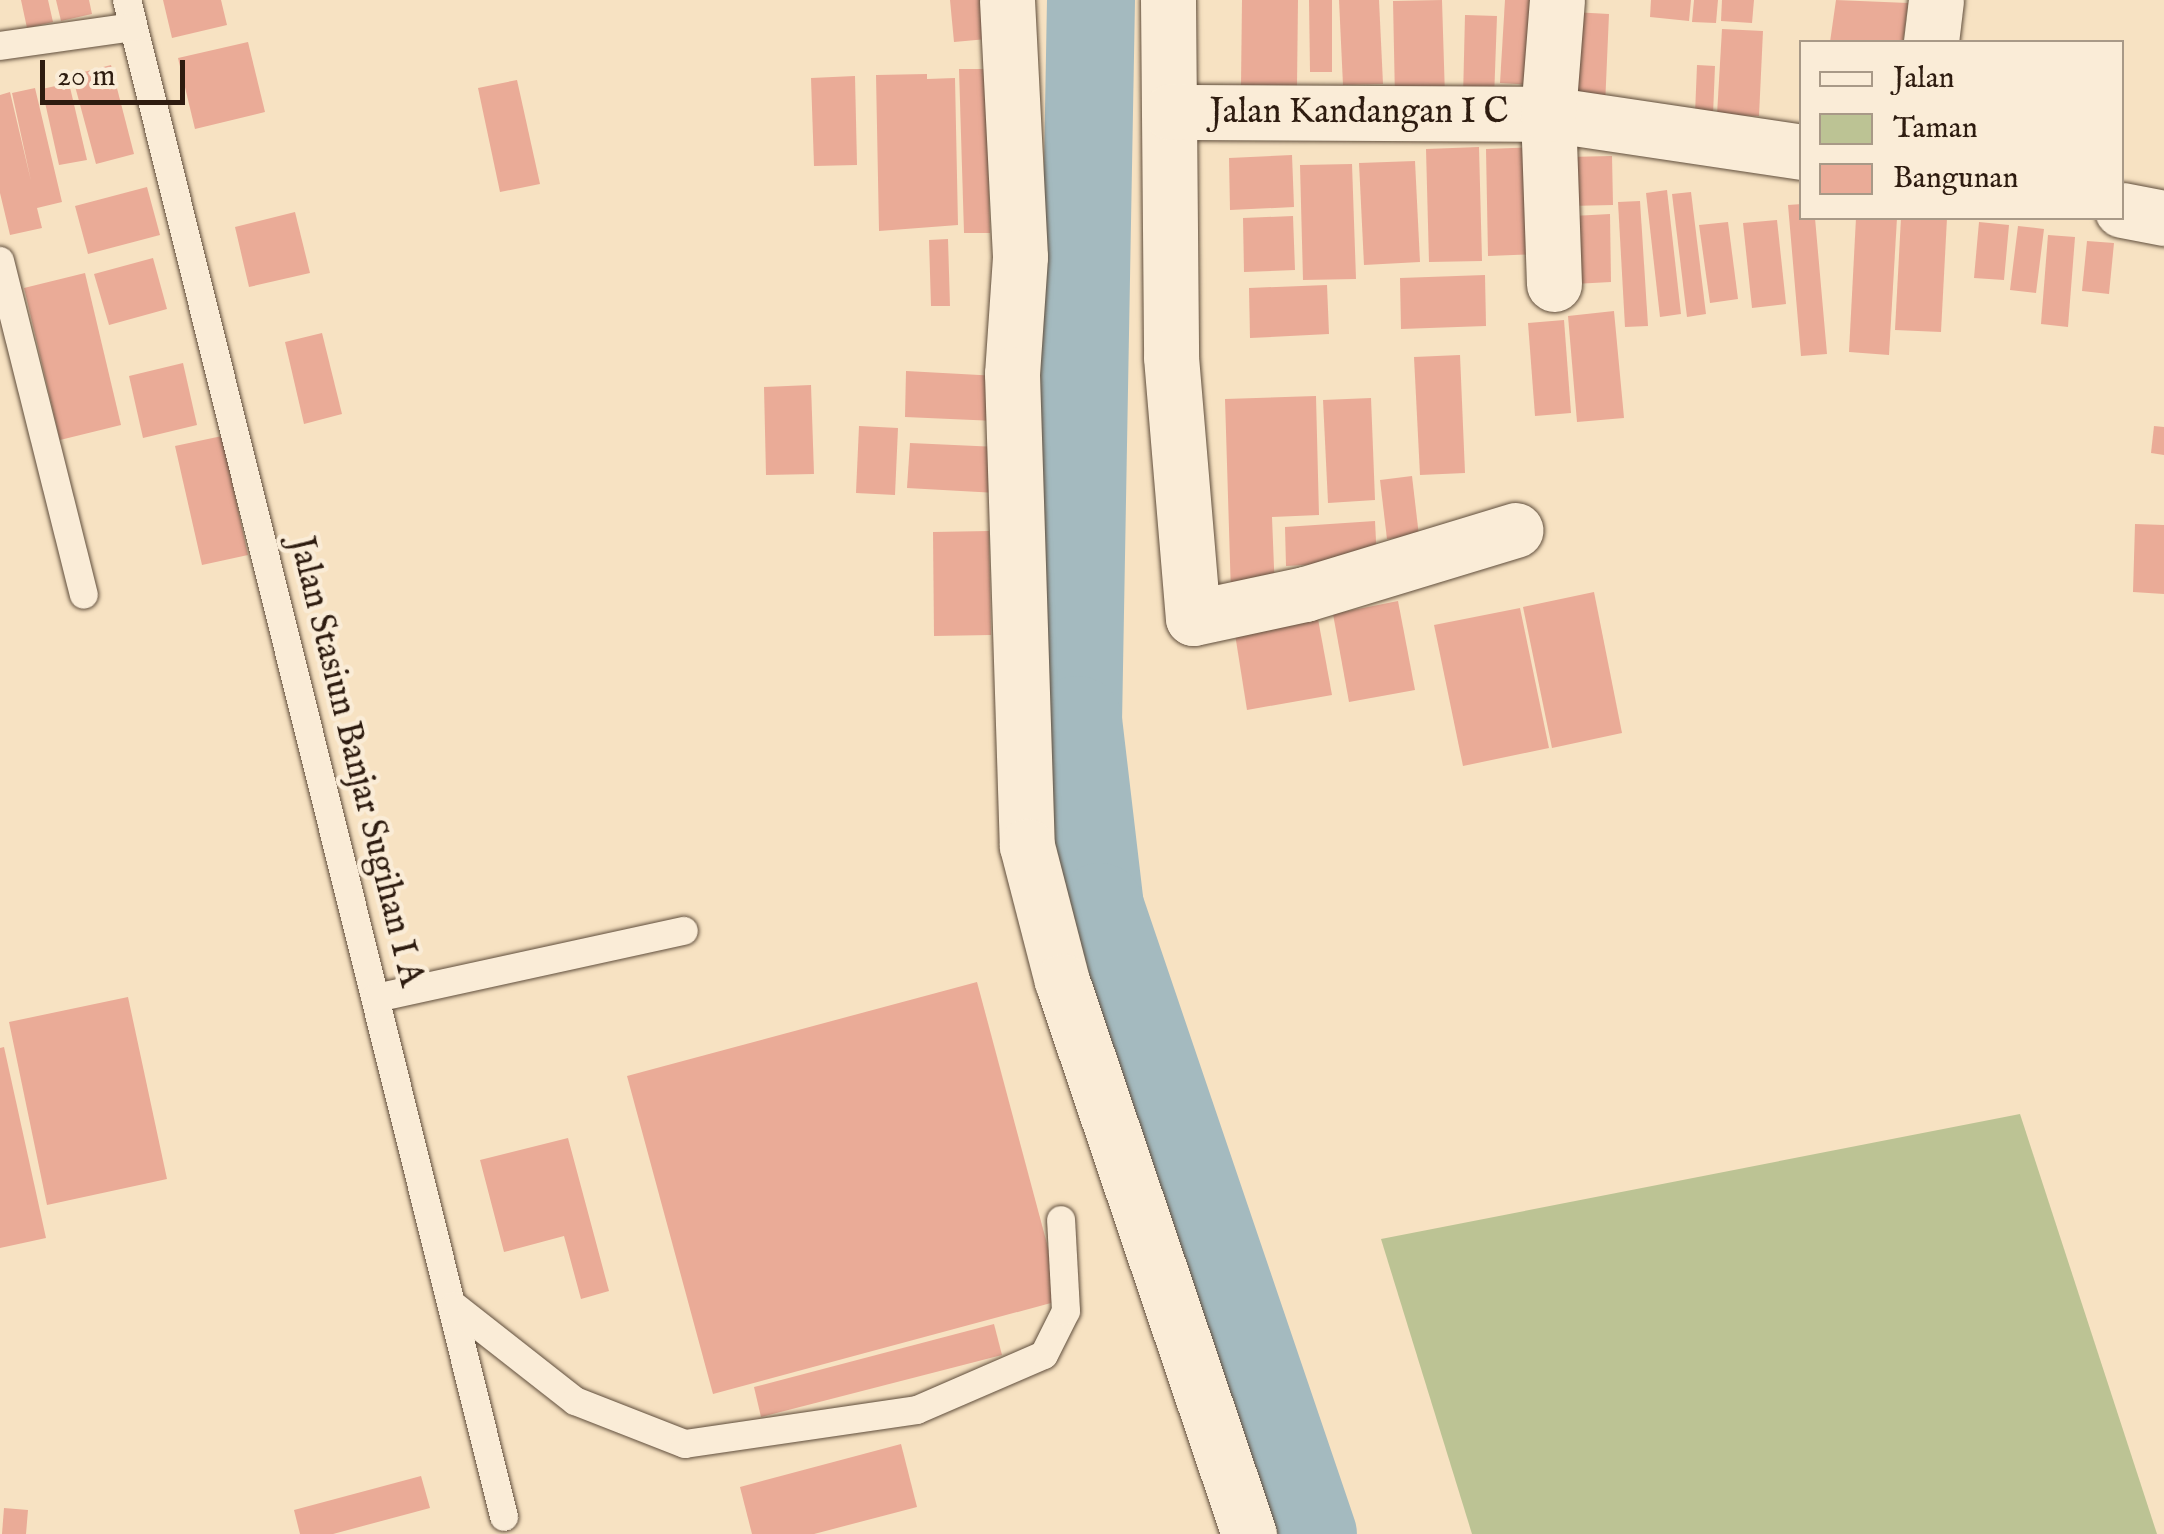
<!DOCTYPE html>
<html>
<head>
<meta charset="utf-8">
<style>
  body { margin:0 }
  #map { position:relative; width:2164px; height:1534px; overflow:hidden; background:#f7e2c2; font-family:"IM FELL English",serif }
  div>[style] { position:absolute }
  .green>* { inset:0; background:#bcc394 }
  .river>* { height:88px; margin:-44px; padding:0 44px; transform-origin:44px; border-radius:44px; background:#a4babf }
  .building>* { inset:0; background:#eaab97 }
  .roads { filter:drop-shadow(0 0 2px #604e3c) drop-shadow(0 0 2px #604e3c) }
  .service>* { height:28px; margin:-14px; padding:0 14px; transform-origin:14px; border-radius:14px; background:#faecd7 }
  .minor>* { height:55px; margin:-27.5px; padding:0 27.5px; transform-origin:27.5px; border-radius:27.5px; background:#faecd7 }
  span { translate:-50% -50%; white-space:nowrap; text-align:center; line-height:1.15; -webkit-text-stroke:9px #faecd7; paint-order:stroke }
  .street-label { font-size:35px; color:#2e1c10 }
  .legend { position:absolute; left:1799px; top:40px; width:325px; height:180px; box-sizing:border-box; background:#faecd7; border:2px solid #a89987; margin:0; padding:12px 18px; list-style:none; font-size:30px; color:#2e1c10 }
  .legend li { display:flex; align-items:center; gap:20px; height:50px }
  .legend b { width:50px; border:2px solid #a89987 }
  .scale { position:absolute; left:40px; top:60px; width:145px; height:45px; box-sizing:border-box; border:5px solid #2e1c10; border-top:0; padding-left:12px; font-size:30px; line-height:35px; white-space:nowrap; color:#2e1c10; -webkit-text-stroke:8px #faecd7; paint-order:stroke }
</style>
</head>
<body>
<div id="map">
  <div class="green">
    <i style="clip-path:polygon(2020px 1114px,2157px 1534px,1472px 1534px,1381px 1239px)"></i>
  </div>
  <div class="river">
    <i style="left:1091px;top:0;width:720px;rotate:91.03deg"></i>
    <i style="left:1078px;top:720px;width:188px;rotate:83.3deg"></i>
    <i style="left:1100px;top:907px;width:662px;rotate:71.24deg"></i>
  </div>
  <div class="building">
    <i style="clip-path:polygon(21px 0,48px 0,53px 22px,27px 28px)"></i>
    <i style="clip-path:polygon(56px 0,89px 0,92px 14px,61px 21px)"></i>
    <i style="clip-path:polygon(163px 0,221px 0,227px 25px,172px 38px)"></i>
    <i style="clip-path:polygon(950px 0,983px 0,987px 39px,954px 42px)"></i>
    <i style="clip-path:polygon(1242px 0,1298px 0,1297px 86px,1241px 85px)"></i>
    <i style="clip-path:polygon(1309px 0,1332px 0,1332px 72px,1310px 72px)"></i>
    <i style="clip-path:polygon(1339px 0,1379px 0,1383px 84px,1343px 85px)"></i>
    <i style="clip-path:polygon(1442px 0,1445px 97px,1395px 99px,1393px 1px)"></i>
    <i style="clip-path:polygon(1505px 0,1540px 0,1536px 85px,1500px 83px)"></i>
    <i style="clip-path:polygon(1651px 0,1691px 0,1689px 21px,1650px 17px)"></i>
    <i style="clip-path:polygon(1694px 0,1718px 0,1716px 23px,1692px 22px)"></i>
    <i style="clip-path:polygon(1722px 0,1754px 0,1752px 23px,1721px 21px)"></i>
    <i style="clip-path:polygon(1836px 0,1908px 3px,1903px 42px,1830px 42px)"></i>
    <i style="clip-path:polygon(1573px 12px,1609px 14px,1605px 106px,1568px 104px)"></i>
    <i style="clip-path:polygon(1465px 15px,1497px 16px,1494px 99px,1463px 98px)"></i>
    <i style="clip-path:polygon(1722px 29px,1763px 31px,1759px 116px,1717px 115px)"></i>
    <i style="clip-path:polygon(248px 42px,265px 112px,195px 129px,178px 58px)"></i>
    <i style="clip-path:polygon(111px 65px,134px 154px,96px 164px,72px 75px)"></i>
    <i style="clip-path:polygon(1697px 65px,1715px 66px,1713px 115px,1695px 114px)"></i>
    <i style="clip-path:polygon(959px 69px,986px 69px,990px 233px,964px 233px)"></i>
    <i style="clip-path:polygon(927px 74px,927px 79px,955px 78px,958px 225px,879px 231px,876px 75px)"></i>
    <i style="clip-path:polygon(855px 76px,857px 165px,814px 166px,811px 78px)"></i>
    <i style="clip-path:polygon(517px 80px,540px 184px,500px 192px,478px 88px)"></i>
    <i style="clip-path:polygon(69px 83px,87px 160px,59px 165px,42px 89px)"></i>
    <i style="clip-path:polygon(35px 88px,62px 202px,37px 208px,42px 228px,10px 235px,0 193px,0 95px,10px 92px,31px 181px,12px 93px)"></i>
    <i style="clip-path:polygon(1479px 147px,1482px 261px,1429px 262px,1426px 149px)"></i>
    <i style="clip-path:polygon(1538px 147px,1541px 254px,1488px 256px,1486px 149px)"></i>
    <i style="clip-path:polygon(1292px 155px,1294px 207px,1230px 210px,1229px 158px)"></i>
    <i style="clip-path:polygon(1612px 156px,1613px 205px,1569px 206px,1568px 157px)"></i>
    <i style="clip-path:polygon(1415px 161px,1420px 262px,1364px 265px,1359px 163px)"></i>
    <i style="clip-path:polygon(1352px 164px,1356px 279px,1303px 280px,1300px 165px)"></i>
    <i style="clip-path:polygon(147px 187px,160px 235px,88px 254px,75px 206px)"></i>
    <i style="clip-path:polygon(1667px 190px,1681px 314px,1660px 317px,1646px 193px)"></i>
    <i style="clip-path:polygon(1691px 192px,1706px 314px,1687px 317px,1672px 194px)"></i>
    <i style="clip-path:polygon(1640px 201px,1648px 326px,1625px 327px,1618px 202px)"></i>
    <i style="clip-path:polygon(1802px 204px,1802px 218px,1815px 218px,1827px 354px,1801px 356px,1788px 205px)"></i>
    <i style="clip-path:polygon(295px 212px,310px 273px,249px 287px,235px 227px)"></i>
    <i style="clip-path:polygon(1610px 214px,1611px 282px,1574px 284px,1573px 216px)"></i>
    <i style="clip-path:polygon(1293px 216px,1295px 270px,1244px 272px,1243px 218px)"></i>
    <i style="clip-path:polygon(1856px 218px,1897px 218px,1889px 355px,1849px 352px)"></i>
    <i style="clip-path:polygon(1901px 218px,1947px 218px,1941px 332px,1895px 330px)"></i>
    <i style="clip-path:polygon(1777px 220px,1786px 304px,1752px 308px,1743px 223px)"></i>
    <i style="clip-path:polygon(1728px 222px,1738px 299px,1710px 303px,1699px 225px)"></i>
    <i style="clip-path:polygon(1979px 222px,2009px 225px,2004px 280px,1974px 278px)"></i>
    <i style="clip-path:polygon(2018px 226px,2044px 229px,2036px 293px,2010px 290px)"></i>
    <i style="clip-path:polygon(2048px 235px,2075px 237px,2068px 327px,2041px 324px)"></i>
    <i style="clip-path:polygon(948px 239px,950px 306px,931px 306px,929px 240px)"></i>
    <i style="clip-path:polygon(2087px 241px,2114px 243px,2109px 294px,2082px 291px)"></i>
    <i style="clip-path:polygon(153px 258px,167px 309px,109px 325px,94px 274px)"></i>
    <i style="clip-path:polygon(85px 273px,121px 425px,60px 440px,24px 288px)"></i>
    <i style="clip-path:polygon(1485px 275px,1486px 326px,1401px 329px,1400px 278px)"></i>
    <i style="clip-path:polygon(1327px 285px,1329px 334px,1250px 338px,1249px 288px)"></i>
    <i style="clip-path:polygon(1614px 311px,1624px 418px,1577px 422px,1568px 316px)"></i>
    <i style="clip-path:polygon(1564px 320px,1571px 413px,1535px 416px,1528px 323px)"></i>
    <i style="clip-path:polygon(322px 333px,342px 414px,304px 424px,285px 342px)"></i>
    <i style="clip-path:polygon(1460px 355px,1465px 473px,1420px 475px,1414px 357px)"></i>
    <i style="clip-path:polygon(183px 363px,197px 425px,143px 438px,129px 376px)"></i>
    <i style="clip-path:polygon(906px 371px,998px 376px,996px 421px,905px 417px)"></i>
    <i style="clip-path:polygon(811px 385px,814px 474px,766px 475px,764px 387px)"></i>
    <i style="clip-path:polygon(1316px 396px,1319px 515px,1272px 517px,1275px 593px,1231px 594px,1225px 399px)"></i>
    <i style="clip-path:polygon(1371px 398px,1375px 500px,1328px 503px,1323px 400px)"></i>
    <i style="clip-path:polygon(859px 426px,898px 428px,895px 495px,856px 493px)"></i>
    <i style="clip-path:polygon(2154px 426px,2164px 427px,2164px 455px,2151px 453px)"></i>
    <i style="clip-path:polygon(222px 436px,248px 555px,202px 565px,175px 446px)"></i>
    <i style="clip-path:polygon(910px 443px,998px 447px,997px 493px,907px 488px)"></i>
    <i style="clip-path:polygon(1412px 476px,1419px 536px,1387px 539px,1380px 480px)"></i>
    <i style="clip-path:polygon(1375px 521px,1377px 561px,1286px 566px,1285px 527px)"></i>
    <i style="clip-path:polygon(2135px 524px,2164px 525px,2164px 594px,2133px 592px)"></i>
    <i style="clip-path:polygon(989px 531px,991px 635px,934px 636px,933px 532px)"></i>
    <i style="clip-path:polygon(1594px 592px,1622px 733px,1552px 748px,1523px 607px)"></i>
    <i style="clip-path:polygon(1398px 601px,1415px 690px,1349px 702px,1333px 614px)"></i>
    <i style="clip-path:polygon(1520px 608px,1549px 748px,1463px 766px,1434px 625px)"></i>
    <i style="clip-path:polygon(1318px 619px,1332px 695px,1247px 710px,1235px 634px)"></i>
    <i style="clip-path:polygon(977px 982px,1062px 1300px,713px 1394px,627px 1076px)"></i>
    <i style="clip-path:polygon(128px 997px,167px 1179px,47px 1205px,9px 1022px)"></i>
    <i style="clip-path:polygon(4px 1047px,46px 1238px,0 1248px,0 1048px)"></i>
    <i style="clip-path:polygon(568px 1138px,609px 1291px,581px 1299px,564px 1236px,504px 1252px,480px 1160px)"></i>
    <i style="clip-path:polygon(994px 1324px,1002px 1355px,761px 1417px,754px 1387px)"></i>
    <i style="clip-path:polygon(901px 1444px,917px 1507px,814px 1534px,752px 1534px,740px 1487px)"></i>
    <i style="clip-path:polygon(421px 1476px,430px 1508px,333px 1534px,300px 1534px,294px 1510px)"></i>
    <i style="clip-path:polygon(4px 1508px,28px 1510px,26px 1534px,2px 1534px)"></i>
  </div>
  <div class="roads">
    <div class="service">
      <i style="left:127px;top:0;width:1563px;rotate:76.04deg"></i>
      <i style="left:0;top:46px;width:134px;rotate:-8.1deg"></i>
      <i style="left:0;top:261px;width:344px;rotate:75.9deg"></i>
      <i style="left:376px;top:998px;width:315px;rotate:-12.3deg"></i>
      <i style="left:454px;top:1306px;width:154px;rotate:38.1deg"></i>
      <i style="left:575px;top:1401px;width:118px;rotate:21.4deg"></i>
      <i style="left:685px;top:1444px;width:234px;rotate:-8.3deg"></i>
      <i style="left:917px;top:1410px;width:138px;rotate:-23.4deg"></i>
      <i style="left:1044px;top:1355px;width:49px;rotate:-63.4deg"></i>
      <i style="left:1066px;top:1311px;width:91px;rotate:-93.1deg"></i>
    </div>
    <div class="minor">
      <i style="left:1007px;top:0;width:257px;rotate:87.1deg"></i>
      <i style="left:1020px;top:257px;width:117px;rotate:93.9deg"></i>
      <i style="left:1012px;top:374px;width:472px;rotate:88.2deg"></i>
      <i style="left:1027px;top:846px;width:139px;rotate:75.5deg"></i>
      <i style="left:1062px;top:981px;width:584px;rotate:71.32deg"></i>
      <i style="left:1168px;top:0;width:357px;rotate:89.5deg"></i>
      <i style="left:1171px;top:357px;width:262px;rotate:85.2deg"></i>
      <i style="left:1193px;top:618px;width:115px;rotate:-12.1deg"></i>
      <i style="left:1305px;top:594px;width:220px;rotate:-16.9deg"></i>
      <i style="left:1931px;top:42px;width:42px;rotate:-83.2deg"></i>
      <i style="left:1170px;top:112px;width:378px;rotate:0.3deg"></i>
      <i style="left:1548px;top:114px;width:257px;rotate:8.5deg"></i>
      <i style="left:2122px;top:210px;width:43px;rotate:10.8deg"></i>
      <i style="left:1554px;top:284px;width:170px;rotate:-92deg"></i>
      <i style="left:1548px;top:114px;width:114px;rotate:-85.5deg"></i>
    </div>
  </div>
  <div class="street-label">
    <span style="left:1359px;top:113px">Jalan Kandangan I C</span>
    <span style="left:355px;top:762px;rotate:76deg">Jalan Stasiun Banjar Sugihan I A</span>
  </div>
  <ul class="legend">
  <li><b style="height:12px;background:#faecd7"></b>Jalan</li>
  <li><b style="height:28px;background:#bcc394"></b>Taman</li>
  <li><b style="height:28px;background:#eaab97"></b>Bangunan</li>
  </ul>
  <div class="scale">20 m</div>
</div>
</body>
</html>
